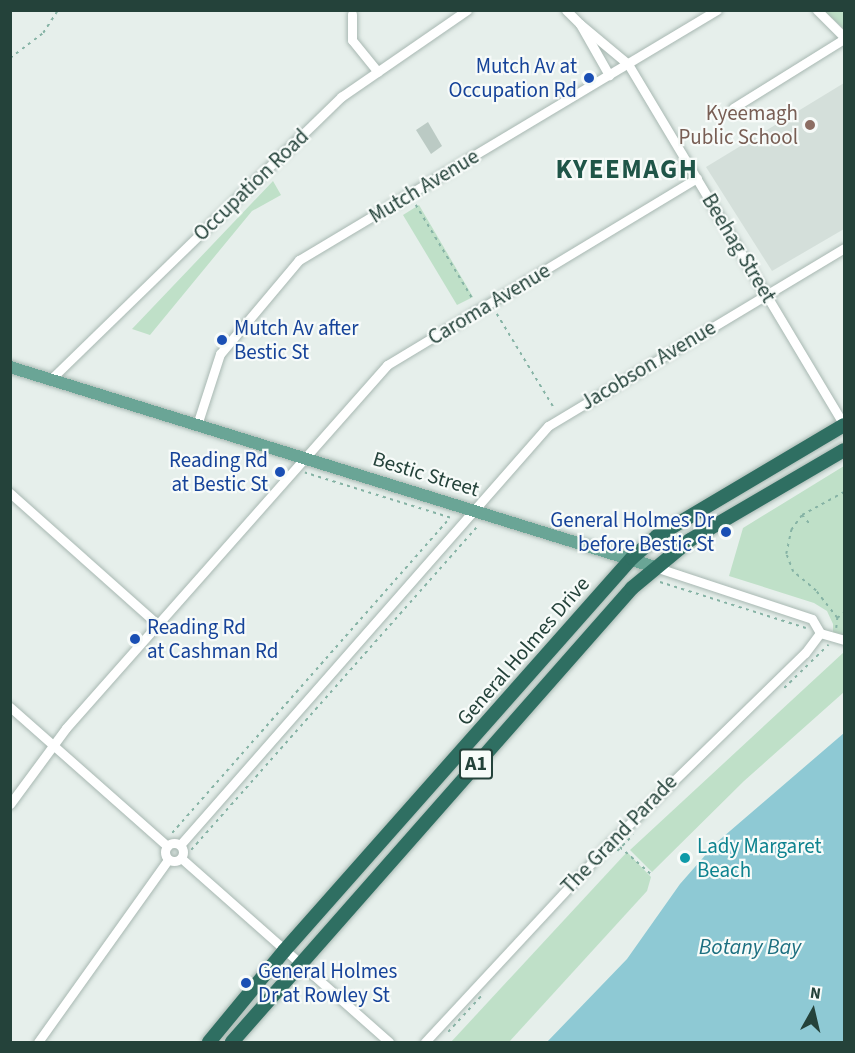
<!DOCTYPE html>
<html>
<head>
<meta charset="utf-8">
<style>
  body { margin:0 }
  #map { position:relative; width:855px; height:1053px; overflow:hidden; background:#e6efeb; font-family:"Source Sans 3",sans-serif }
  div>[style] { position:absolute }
  .built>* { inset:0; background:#d4dfda }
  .green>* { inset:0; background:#bfe0c8 }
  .water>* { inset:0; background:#8ec9d4 }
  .building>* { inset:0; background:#bbcac4 }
  .path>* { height:1.5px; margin-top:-0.75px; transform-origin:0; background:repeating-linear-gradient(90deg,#86b3a5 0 3px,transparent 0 7.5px) }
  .roads { filter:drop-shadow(0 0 2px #a8b8b2) drop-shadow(0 0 2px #a8b8b2) }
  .minor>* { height:9px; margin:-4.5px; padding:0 4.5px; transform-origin:4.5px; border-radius:4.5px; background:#fff }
  .minor>.ring { margin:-4.5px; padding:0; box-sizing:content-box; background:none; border:9px solid #fff; border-radius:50% }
  .major>* { height:12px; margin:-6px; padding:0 6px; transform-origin:6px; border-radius:6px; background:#6aa596 }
  .highway>* { height:14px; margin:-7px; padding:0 7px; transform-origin:7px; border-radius:7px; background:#2f6f62 }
  .dots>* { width:16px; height:16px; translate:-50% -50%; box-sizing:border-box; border:3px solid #f7fbf9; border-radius:50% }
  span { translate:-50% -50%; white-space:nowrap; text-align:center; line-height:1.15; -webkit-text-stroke:4.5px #f7fbf9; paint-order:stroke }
  .shield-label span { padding:2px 4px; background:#f7fbf9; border:2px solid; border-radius:4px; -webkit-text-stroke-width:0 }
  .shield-label { font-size:20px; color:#24423a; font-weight:700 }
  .transit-label { font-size:21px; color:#164399 }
  .right { translate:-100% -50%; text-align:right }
  .left { translate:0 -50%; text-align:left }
  .education-label { font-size:21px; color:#785e54 }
  .street-label { font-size:21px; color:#24423a }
  .culture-label { font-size:21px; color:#0d838f }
  .water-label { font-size:22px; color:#1c6f80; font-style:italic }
  .district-label { font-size:27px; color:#1f5548; font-weight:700; letter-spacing:1.5px }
  .frame { position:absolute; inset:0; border:12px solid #24423a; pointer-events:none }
  .north { position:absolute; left:783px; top:981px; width:60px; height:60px; -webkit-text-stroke:4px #f7fbf9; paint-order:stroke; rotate:8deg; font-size:16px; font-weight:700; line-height:24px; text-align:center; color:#24423a }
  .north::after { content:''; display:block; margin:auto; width:21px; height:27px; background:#24423a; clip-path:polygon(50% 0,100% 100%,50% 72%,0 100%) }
</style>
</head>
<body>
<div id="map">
  <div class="built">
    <i style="clip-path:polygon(844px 83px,844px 229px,772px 271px,706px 167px)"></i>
  </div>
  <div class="green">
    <i style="clip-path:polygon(824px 11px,844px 11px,844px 29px)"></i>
    <i style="clip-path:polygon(273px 181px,281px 195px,252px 211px,150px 335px,132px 329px)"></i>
    <i style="clip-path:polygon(419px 205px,473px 297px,457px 305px,403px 215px)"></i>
    <i style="clip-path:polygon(844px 466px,844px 638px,833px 634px,833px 624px,827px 611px,814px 603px,729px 576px,743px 528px)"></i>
    <i style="clip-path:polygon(844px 652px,844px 692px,744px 781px,652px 872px,630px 850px)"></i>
    <i style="clip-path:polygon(627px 852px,651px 877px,647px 891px,509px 1042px,451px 1042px)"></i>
  </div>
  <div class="water">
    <i style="clip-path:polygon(844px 733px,844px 1042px,547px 1042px,627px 959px,680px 884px,716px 843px)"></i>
  </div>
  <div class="building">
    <i style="clip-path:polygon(428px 122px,442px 146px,431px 154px,416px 130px)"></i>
  </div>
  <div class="path">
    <i style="left:10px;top:58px;width:41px;rotate:-37.1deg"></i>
    <i style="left:43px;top:33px;width:27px;rotate:-57deg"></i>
    <i style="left:416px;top:205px;width:109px;rotate:58.9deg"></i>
    <i style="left:497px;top:314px;width:108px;rotate:58.7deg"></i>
    <i style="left:802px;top:515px;width:11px;rotate:49deg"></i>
    <i style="left:660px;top:582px;width:153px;rotate:17.5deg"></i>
    <i style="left:837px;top:618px;width:34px;rotate:-128deg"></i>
    <i style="left:816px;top:591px;width:30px;rotate:-140deg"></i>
    <i style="left:793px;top:572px;width:19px;rotate:-111deg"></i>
    <i style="left:786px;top:554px;width:25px;rotate:-78deg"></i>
    <i style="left:791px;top:530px;width:19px;rotate:-54deg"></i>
    <i style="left:802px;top:515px;width:48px;rotate:-28.7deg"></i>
    <i style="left:836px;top:628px;width:10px;rotate:-84deg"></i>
    <i style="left:837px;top:618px;width:9px;rotate:-36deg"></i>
    <i style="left:784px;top:688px;width:62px;rotate:-44.3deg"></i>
    <i style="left:172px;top:833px;width:420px;rotate:-48.6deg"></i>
    <i style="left:450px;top:518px;width:152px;rotate:-162.8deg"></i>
    <i style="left:620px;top:847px;width:41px;rotate:41.1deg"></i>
    <i style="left:191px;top:850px;width:431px;rotate:-48.5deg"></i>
    <i style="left:617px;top:851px;width:23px;rotate:-45deg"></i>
    <i style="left:448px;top:1032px;width:52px;rotate:-47.4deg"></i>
  </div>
  <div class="roads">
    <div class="minor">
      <i style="left:566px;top:10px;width:20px;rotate:45deg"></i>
      <i style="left:580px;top:24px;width:59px;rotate:60.4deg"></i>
      <i style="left:817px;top:10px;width:38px;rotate:45deg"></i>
      <i style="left:352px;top:14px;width:26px;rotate:90deg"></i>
      <i style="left:352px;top:40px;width:41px;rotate:50.9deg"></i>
      <i style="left:580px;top:24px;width:62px;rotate:39.8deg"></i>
      <i style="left:628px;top:64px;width:421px;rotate:59.1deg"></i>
      <i style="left:733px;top:108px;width:131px;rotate:-31.9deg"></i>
      <i style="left:51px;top:379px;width:405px;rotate:-44.2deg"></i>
      <i style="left:341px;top:97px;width:153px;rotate:-34.6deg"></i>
      <i style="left:197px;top:425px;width:75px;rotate:-72.1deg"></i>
      <i style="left:220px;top:354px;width:123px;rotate:-50deg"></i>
      <i style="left:299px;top:260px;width:487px;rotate:-30.9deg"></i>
      <i style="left:10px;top:493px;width:198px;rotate:41.7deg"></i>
      <i style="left:655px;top:567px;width:165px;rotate:18.3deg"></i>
      <i style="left:812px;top:619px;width:16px;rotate:60deg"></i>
      <i style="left:820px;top:633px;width:25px;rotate:16deg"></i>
      <i style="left:10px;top:707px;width:210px;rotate:41.5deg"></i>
      <i style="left:10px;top:804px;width:94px;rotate:-53.6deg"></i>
      <i style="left:66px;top:728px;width:485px;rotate:-48.5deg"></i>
      <i style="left:387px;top:365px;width:362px;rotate:-31.1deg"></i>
      <i class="ring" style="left:165px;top:843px;width:9px;height:9px"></i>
      <i style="left:180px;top:845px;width:558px;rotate:-48.71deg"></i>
      <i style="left:548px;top:426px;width:345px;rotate:-31deg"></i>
      <i style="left:181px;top:858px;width:278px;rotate:41.5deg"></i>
      <i style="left:38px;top:1042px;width:224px;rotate:-54.5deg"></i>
      <i style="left:425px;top:1042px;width:273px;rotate:-47.1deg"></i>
      <i style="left:611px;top:842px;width:271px;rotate:-44.3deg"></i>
      <i style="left:805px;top:653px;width:25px;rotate:-53deg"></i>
    </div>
    <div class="major">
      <i style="left:10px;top:367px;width:675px;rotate:17.23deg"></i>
    </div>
    <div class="highway">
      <i style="left:209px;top:1042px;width:118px;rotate:-50.5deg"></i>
      <i style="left:284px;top:951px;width:525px;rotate:-48.48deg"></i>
      <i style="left:632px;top:558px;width:33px;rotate:-41deg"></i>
      <i style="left:657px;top:536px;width:217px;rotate:-30.7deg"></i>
      <i style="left:232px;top:1042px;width:605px;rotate:-48.62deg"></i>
      <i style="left:632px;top:588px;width:75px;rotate:-39.6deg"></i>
      <i style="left:690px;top:540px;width:178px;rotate:-30.3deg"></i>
    </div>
  </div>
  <div class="dots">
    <i style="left:589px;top:78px;background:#1a4fb4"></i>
    <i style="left:810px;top:125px;background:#8d6e63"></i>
    <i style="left:222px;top:340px;background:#1a4fb4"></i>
    <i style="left:280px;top:472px;background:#1a4fb4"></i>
    <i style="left:726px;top:532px;background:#1a4fb4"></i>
    <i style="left:135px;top:639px;background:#1a4fb4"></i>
    <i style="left:685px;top:858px;background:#0f9aa8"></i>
    <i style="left:246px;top:983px;background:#1a4fb4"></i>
  </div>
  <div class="shield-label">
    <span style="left:476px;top:764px">A1</span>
  </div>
  <div class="transit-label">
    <span class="right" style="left:577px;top:78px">Mutch Av at<br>Occupation Rd</span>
    <span class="left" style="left:234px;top:340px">Mutch Av after<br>Bestic St</span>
    <span class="right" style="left:268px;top:472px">Reading Rd<br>at Bestic St</span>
    <span class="right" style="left:714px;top:532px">General Holmes Dr<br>before Bestic St</span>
    <span class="left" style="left:147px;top:639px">Reading Rd<br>at Cashman Rd</span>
    <span class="left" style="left:258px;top:983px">General Holmes<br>Dr at Rowley St</span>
  </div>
  <div class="education-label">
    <span class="right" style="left:798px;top:125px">Kyeemagh<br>Public School</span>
  </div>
  <div class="street-label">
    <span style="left:251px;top:185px;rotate:-44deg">Occupation Road</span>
    <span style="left:424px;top:186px;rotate:-31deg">Mutch Avenue</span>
    <span style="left:739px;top:248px;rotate:59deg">Beehag Street</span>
    <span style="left:489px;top:304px;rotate:-31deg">Caroma Avenue</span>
    <span style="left:648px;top:365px;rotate:-31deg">Jacobson Avenue</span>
    <span style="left:426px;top:474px;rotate:17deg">Bestic Street</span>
    <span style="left:523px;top:651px;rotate:-49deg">General Holmes Drive</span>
    <span style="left:619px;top:834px;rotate:-46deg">The Grand Parade</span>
  </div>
  <div class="culture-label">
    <span class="left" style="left:697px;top:858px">Lady Margaret<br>Beach</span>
  </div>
  <div class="water-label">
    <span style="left:750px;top:948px">Botany Bay</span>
  </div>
  <div class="district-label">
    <span style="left:627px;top:170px">KYEEMAGH</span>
  </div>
  <div class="frame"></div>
  <div class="north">N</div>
</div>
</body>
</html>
